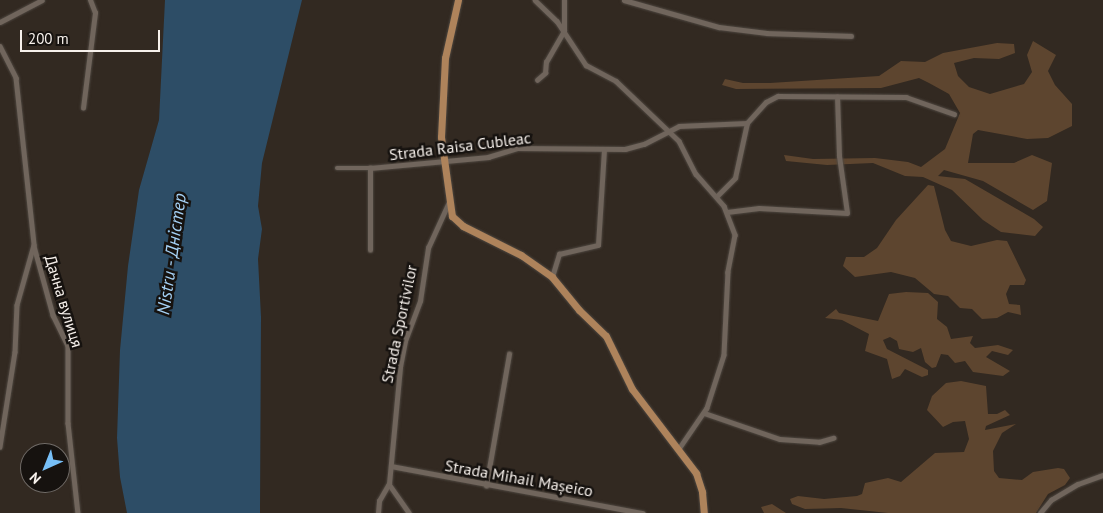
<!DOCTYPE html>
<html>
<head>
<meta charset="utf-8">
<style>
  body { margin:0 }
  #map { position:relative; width:1103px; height:513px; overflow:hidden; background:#322921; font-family:"PT Sans",sans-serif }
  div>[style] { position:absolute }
  .green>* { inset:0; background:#5d452f }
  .water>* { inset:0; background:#2d4d66 }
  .roads { filter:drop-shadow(0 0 1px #4e4740) drop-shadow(0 0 1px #4e4740) }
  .minor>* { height:4.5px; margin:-2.25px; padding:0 2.25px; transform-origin:2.25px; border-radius:2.25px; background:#70655c }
  .primary>* { height:7px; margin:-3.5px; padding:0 3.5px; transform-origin:3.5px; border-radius:3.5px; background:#ae835b }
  span { translate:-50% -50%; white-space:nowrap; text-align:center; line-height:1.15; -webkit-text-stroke:5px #16120f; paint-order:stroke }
  .street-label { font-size:16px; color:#f7f1ec }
  .water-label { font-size:18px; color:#a5d1f5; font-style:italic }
  .north { position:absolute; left:20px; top:443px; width:50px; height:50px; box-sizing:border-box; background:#16120f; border:1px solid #706b67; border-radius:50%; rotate:224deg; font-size:14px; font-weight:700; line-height:20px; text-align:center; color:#f7f1ec }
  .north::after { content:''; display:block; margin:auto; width:18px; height:22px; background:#77bff7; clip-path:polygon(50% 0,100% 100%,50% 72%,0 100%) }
  .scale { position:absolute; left:20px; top:30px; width:140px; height:22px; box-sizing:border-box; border:2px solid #f7f1ec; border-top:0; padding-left:6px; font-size:15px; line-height:18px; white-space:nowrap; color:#f7f1ec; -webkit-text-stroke:4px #16120f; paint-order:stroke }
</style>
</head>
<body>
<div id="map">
  <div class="green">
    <i style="clip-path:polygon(1033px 41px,1056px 55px,1048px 71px,1055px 85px,1072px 104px,1072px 126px,1048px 138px,1027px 139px,978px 130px,973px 134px,968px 163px,1014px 163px,1032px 155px,1052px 163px,1047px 201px,1033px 210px,983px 181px,944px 170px,938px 176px,965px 179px,1034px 219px,1043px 227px,1035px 236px,1001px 232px,983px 220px,952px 190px,923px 177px,905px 176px,873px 163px,827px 165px,786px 161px,784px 155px,813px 159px,875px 158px,908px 162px,921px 167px,945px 149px,960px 113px,949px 94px,929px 83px,919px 78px,881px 88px,736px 89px,722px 85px,725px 79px,743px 83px,770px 83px,879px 76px,901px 61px,925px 62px,943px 53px,997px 43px,1014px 44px,1015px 53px,999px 59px,974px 58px,954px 63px,958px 76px,969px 87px,990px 94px,1024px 84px,1032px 72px,1027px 55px)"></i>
    <i style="clip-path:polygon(928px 185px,934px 186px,945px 230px,951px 241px,971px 246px,997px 240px,1007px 241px,1026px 280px,1024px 285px,1010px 285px,1006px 294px,1009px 304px,1020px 305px,1021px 315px,1008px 312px,997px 318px,982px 319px,972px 309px,960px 308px,948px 296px,934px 294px,915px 278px,891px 272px,855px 277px,843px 266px,846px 257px,864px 257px,877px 248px,896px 220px)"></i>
    <i style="clip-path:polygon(906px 292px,928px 293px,938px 302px,937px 319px,947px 327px,951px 339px,973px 336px,970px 343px,975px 348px,998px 345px,1013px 350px,1008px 355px,992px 351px,986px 357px,1010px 371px,1003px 376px,973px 372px,965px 361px,955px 363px,948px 355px,941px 354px,936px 367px,932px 368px,925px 362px,921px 348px,913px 352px,899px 349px,897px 341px,890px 337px,883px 340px,887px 349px,928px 370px,928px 375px,922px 377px,905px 369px,900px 376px,892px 379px,887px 359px,865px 351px,869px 334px,842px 320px,825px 318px,836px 309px,839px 313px,878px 321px,889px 294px)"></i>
    <i style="clip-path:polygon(961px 381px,986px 386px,988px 414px,997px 414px,1005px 410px,1010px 415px,986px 426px,985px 430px,1016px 424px,1002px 433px,993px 451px,994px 471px,999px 478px,1022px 480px,1033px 472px,1058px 468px,1064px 469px,1070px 478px,1065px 485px,1048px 494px,1036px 513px,888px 513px,841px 508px,805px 509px,792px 504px,790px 499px,798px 496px,824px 499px,857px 496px,862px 494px,865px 483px,888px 478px,901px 482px,935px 453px,964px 452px,969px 439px,965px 421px,953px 422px,943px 427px,927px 410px,932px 396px,946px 383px)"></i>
    <i style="clip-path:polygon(772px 504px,786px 513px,788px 513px,764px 513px,761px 507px)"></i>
  </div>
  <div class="water">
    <i style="clip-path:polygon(165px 0,302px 0,262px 163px,258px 206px,262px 229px,258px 259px,261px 317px,260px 513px,127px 513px,120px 477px,117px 438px,120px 350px,128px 266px,139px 190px,159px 120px)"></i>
  </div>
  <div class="roads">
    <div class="minor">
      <i style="left:535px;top:0;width:30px;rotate:44deg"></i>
      <i style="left:557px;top:21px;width:53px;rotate:56.6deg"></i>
      <i style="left:586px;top:65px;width:34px;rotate:28deg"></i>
      <i style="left:616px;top:81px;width:87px;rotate:43.6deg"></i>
      <i style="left:679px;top:141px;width:37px;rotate:63deg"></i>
      <i style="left:696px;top:174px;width:43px;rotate:48.8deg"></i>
      <i style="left:724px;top:206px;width:31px;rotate:69deg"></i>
      <i style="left:735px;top:235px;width:38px;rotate:101deg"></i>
      <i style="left:728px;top:272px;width:83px;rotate:92.8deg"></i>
      <i style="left:724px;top:355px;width:56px;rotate:107.8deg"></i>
      <i style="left:707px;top:408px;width:50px;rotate:124.3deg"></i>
      <i style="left:624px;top:0;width:99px;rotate:15.9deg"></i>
      <i style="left:719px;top:27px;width:48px;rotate:7.1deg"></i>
      <i style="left:767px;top:33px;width:84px;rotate:2deg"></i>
      <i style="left:0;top:22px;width:47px;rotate:-27.6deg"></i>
      <i style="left:0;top:46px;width:36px;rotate:63deg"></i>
      <i style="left:16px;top:78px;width:168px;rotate:83.8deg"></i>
      <i style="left:34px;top:245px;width:62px;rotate:105.8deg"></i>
      <i style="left:17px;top:305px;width:47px;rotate:92.4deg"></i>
      <i style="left:15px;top:352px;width:96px;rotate:99deg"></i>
      <i style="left:537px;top:80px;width:11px;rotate:-41deg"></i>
      <i style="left:545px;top:73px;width:11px;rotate:-85deg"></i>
      <i style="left:546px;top:62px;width:36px;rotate:-60deg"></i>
      <i style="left:564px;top:31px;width:31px;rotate:-90deg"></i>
      <i style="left:83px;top:108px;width:96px;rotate:-82.8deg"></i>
      <i style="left:95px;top:13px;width:14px;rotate:-111deg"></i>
      <i style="left:337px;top:168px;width:33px"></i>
      <i style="left:370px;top:168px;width:119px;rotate:-5.3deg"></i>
      <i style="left:488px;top:157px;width:30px;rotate:-17deg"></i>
      <i style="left:517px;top:148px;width:108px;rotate:0.5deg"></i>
      <i style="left:625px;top:149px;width:20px;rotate:-15deg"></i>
      <i style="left:644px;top:144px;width:39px;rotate:-27deg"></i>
      <i style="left:679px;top:126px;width:68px;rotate:-2.5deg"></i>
      <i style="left:747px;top:123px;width:28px;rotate:-48deg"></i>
      <i style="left:766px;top:102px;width:13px;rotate:-27deg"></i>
      <i style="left:778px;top:96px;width:128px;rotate:0.4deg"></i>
      <i style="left:906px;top:97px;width:51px;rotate:19.5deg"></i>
      <i style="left:716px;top:197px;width:27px;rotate:-45deg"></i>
      <i style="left:735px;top:178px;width:56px;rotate:-77.7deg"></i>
      <i style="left:727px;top:212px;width:32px;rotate:-7deg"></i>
      <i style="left:759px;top:208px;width:88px;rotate:3.3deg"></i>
      <i style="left:847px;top:213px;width:58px;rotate:-98deg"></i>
      <i style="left:839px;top:156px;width:59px;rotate:-91.9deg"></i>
      <i style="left:34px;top:246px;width:72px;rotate:74.6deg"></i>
      <i style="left:53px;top:315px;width:34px;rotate:64deg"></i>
      <i style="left:68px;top:346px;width:77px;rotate:90deg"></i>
      <i style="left:68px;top:423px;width:91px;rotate:83.7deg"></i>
      <i style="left:370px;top:250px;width:82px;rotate:-90deg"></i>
      <i style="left:552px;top:277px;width:24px;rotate:-73deg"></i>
      <i style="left:559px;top:254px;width:40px;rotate:-13deg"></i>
      <i style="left:598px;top:245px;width:95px;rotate:-86.4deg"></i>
      <i style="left:704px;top:413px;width:80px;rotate:18.9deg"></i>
      <i style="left:780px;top:439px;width:39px;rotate:4deg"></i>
      <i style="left:819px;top:442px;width:15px;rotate:-16deg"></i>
      <i style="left:391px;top:466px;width:256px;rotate:10.6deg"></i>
      <i style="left:389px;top:484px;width:35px;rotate:55deg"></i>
      <i style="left:486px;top:486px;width:134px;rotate:-80.1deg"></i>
      <i style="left:378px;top:513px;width:12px;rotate:-85deg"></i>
      <i style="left:379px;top:501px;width:20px;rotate:-60deg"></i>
      <i style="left:389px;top:484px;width:118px;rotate:-84.6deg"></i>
      <i style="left:400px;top:367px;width:26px;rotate:-79deg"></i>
      <i style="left:405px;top:341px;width:43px;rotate:-69.4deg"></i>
      <i style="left:420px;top:301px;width:54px;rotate:-81.4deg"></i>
      <i style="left:428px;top:248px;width:51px;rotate:-65.5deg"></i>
      <i style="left:1040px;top:513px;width:17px;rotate:-50deg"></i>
      <i style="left:1051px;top:500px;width:31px;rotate:-31deg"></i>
      <i style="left:1078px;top:484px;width:27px;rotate:-20deg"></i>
    </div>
    <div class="primary">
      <i style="left:458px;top:0;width:59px;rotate:102.6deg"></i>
      <i style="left:445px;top:58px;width:79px;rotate:92.9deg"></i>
      <i style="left:441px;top:137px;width:80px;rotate:82.1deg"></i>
      <i style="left:452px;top:216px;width:15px;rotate:42deg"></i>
      <i style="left:463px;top:226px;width:65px;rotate:26.6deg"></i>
      <i style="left:521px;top:255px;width:38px;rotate:35deg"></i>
      <i style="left:552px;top:277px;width:43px;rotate:50.7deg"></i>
      <i style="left:579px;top:310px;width:37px;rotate:44deg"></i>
      <i style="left:606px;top:336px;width:59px;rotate:63.9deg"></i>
      <i style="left:632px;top:389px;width:106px;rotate:52.7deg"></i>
      <i style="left:696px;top:473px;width:20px;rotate:72deg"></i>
      <i style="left:702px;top:492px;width:21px;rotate:85deg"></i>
    </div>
  </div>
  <div class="street-label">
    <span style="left:460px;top:146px;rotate:-7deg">Strada Raisa Cubleac</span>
    <span style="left:64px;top:301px;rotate:73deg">Дачна вулиця</span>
    <span style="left:399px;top:324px;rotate:-78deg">Strada Sportivilor</span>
    <span style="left:519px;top:478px;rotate:10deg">Strada Mihail Mașeico</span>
  </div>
  <div class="water-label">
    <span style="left:172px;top:254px;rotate:-82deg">Nistru - Дністер</span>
  </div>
  <div class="north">N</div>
  <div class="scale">200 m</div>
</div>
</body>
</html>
